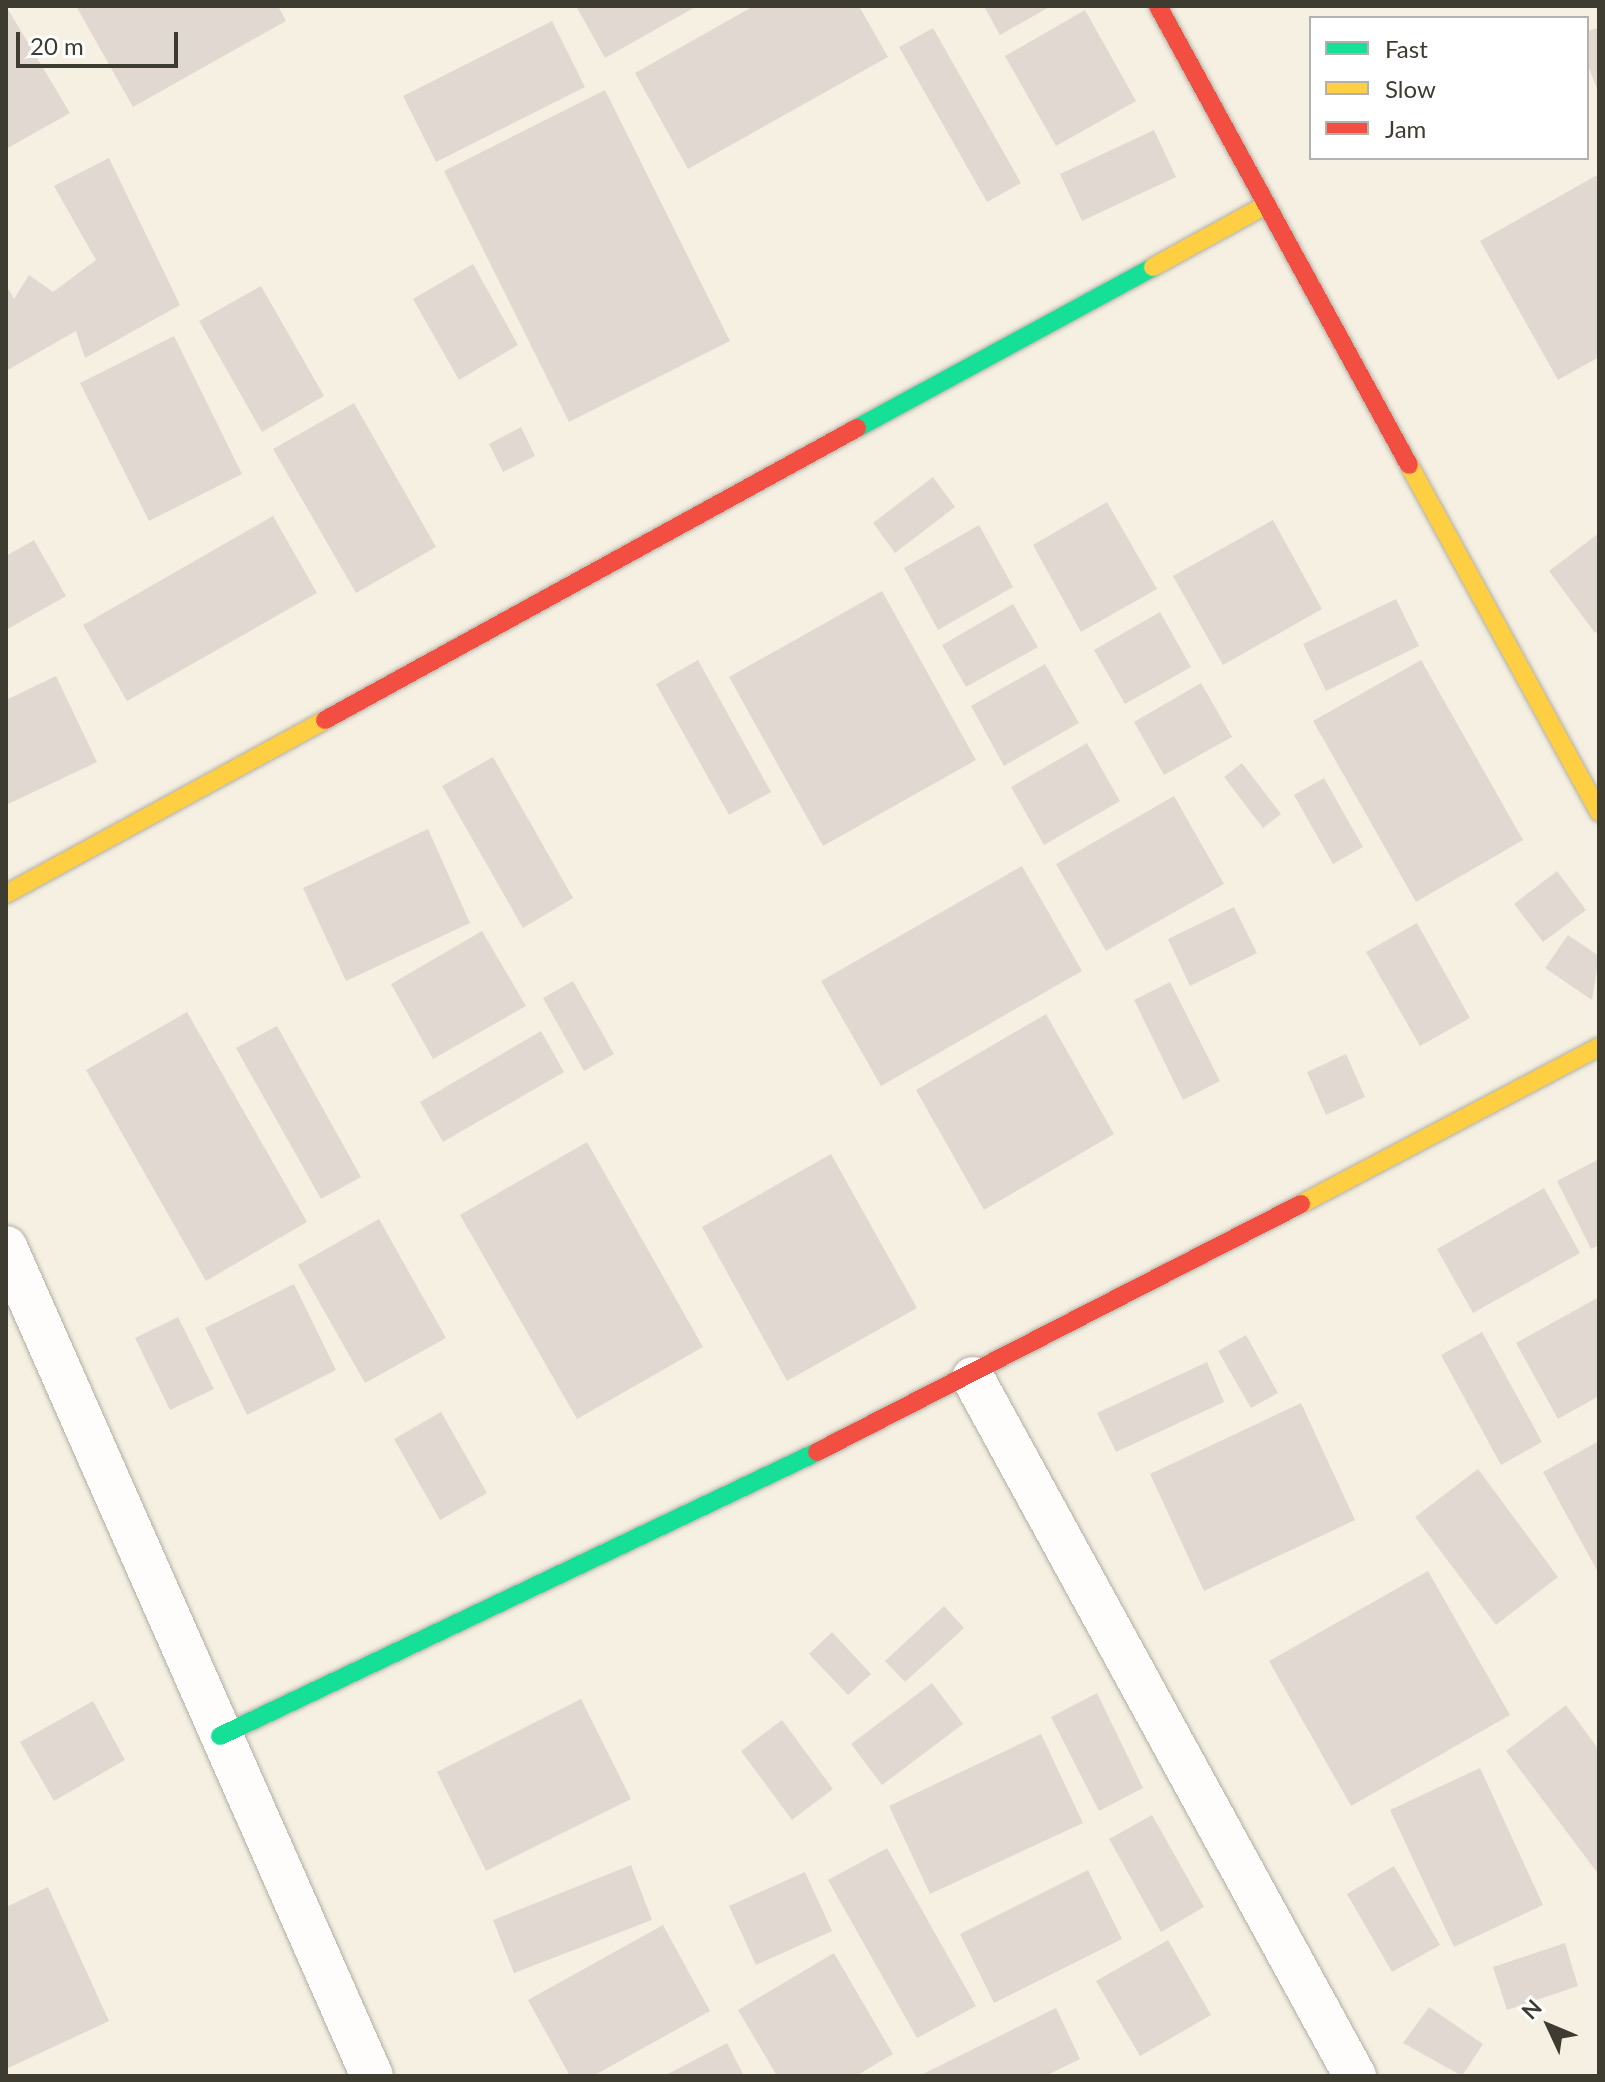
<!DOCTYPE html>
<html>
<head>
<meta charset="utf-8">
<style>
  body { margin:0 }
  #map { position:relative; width:1605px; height:2082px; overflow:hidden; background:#f5f0e2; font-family:Lato,sans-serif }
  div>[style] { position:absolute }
  .building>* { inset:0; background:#e1d9d1 }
  .roads { filter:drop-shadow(0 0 2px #b2aea3) drop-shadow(0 0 2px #b2aea3) }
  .street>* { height:42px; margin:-21px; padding:0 21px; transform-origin:21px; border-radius:21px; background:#fefdfb }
  .fast>* { height:18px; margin:-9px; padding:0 9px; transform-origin:9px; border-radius:9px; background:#16e098 }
  .slow>* { height:18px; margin:-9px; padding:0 9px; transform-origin:9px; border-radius:9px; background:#ffcf43 }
  .jam>* { height:18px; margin:-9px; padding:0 9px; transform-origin:9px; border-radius:9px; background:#f24e42 }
  span { translate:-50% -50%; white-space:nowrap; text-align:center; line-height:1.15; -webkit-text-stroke:8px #fff; paint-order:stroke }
  .frame { position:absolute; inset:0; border:8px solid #3e3b31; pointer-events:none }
  .legend { position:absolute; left:1309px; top:16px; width:280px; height:144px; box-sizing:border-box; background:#fff; border:2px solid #b2b1ad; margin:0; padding:10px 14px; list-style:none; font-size:24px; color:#3e3b31 }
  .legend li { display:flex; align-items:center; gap:16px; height:40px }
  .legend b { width:40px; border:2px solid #b2b1ad }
  .north { position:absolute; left:1509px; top:1986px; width:80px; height:80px; -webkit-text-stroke:6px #fff; paint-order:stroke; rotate:314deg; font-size:22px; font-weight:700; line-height:32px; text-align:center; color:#3e3b31 }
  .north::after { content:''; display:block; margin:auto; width:28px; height:36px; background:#3e3b31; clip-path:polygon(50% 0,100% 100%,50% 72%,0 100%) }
  .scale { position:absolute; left:16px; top:32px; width:162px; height:36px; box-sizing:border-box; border:4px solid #3e3b31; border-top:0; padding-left:10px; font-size:24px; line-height:28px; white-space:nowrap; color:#3e3b31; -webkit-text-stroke:6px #fff; paint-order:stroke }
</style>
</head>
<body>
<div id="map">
  <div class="building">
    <i style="clip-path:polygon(6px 6px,70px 113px,8px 148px,6px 145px)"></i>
    <i style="clip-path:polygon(76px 6px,278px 6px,286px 21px,133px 107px)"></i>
    <i style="clip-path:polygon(576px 6px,697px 6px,605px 58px)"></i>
    <i style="clip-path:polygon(754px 6px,859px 6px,888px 57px,688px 169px,635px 73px)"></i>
    <i style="clip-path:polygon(984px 6px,1051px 6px,1000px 35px)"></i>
    <i style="clip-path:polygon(1085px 10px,1136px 101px,1056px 146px,1005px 56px)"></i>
    <i style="clip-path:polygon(552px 21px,585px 87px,436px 162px,403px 96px)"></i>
    <i style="clip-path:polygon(1599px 27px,1599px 94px,1587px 63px,1587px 32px)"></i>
    <i style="clip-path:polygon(933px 28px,1021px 183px,987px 202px,899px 47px)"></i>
    <i style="clip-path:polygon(605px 90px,730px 341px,569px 422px,444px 171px)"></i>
    <i style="clip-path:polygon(1154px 130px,1176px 177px,1082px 221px,1060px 174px)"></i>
    <i style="clip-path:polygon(109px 158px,180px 305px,85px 358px,76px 331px,6px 371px,6px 285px,14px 299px,29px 275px,53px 292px,96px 260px,54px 186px)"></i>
    <i style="clip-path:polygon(1599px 174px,1599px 357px,1558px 380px,1480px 241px)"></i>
    <i style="clip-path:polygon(473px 264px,518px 345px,459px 380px,413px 299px)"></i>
    <i style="clip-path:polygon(261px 286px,324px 396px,262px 432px,199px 321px)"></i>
    <i style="clip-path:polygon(174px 336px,242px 474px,149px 521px,80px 383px)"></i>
    <i style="clip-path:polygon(354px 403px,436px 547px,356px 593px,273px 449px)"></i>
    <i style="clip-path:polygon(521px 427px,535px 456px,503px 472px,489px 444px)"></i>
    <i style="clip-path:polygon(933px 477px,955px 507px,895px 553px,873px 523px)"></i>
    <i style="clip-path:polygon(1107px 502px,1157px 589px,1081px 632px,1033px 545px)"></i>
    <i style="clip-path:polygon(273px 516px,317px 593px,127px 701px,83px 625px)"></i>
    <i style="clip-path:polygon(1273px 520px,1322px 609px,1223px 665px,1173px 576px)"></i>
    <i style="clip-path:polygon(979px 525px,1013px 587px,938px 630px,904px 568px)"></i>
    <i style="clip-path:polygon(1599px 533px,1599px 630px,1595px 633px,1549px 571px)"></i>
    <i style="clip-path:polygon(34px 540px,66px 596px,6px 630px,6px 556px)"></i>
    <i style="clip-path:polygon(882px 591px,976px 760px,823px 846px,729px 677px)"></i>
    <i style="clip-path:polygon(1396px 599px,1419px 646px,1326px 691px,1303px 644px)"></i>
    <i style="clip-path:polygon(1013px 604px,1038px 647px,966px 687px,942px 645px)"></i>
    <i style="clip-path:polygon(1160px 612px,1191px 667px,1125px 704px,1094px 650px)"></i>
    <i style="clip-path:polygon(698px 660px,771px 792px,729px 815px,656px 684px)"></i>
    <i style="clip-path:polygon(1421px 660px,1523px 840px,1416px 902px,1313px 721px)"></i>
    <i style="clip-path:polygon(1045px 664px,1079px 723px,1004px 766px,971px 706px)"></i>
    <i style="clip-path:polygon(56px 676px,97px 762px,6px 805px,6px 700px)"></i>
    <i style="clip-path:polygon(1201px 683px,1232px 737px,1164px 775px,1134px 722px)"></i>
    <i style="clip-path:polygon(1087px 743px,1120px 801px,1044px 845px,1011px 787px)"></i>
    <i style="clip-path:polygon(493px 757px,573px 898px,523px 928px,442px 786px)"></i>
    <i style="clip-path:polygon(1242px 763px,1281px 814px,1263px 828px,1224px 777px)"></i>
    <i style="clip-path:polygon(1324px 778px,1363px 847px,1333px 864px,1294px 795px)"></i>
    <i style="clip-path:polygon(1174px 796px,1224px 884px,1106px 951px,1056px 864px)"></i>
    <i style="clip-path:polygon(428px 829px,470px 923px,346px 981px,303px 888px)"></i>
    <i style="clip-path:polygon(1022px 866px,1082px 971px,881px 1086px,821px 981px)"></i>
    <i style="clip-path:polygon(1557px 871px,1586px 910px,1543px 942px,1514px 904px)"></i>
    <i style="clip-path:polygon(1234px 907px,1257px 953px,1190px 986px,1168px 939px)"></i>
    <i style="clip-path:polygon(1417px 923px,1470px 1018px,1420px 1046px,1366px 952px)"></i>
    <i style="clip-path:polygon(482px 931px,526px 1006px,433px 1059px,391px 984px)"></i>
    <i style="clip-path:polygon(1568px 935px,1599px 956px,1592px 1000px,1545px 968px)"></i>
    <i style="clip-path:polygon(573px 981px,614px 1054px,584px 1071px,543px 998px)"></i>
    <i style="clip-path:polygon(1170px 982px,1220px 1081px,1183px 1100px,1134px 1000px)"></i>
    <i style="clip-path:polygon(187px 1012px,307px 1222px,206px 1281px,86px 1070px)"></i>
    <i style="clip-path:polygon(1046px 1014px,1114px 1134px,984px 1210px,916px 1090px)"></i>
    <i style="clip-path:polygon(277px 1026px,361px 1177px,321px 1199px,236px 1048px)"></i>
    <i style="clip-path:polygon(541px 1031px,564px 1072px,443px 1142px,420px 1102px)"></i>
    <i style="clip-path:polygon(1346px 1054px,1365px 1097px,1326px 1115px,1307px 1072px)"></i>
    <i style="clip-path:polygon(587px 1142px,703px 1347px,577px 1419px,460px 1215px)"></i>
    <i style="clip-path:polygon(831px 1154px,917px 1308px,787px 1381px,702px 1227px)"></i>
    <i style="clip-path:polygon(1599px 1159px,1599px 1245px,1591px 1249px,1557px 1181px)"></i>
    <i style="clip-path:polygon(1544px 1188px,1580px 1253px,1473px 1313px,1437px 1249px)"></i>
    <i style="clip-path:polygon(379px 1219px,446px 1338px,365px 1383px,298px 1265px)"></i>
    <i style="clip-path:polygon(294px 1284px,336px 1370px,247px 1415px,205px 1328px)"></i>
    <i style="clip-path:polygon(1599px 1297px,1599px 1396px,1558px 1419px,1516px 1343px)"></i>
    <i style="clip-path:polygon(178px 1317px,214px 1389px,170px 1410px,135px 1338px)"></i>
    <i style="clip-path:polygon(1482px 1332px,1542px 1442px,1501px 1465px,1441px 1355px)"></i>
    <i style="clip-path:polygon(1246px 1335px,1278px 1393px,1251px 1408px,1218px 1351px)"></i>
    <i style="clip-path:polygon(1207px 1362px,1224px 1402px,1116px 1452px,1097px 1413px)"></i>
    <i style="clip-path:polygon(1301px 1403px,1355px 1520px,1204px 1591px,1150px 1474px)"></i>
    <i style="clip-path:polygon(441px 1412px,487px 1493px,440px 1520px,394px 1439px)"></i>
    <i style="clip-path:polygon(1599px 1441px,1599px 1574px,1543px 1472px)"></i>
    <i style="clip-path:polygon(1478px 1469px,1558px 1577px,1496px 1625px,1415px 1517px)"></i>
    <i style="clip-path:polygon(1428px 1571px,1510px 1715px,1351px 1806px,1269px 1661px)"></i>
    <i style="clip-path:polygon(944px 1606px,964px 1628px,905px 1682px,885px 1661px)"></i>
    <i style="clip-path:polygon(832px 1632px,871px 1674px,848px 1695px,809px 1654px)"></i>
    <i style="clip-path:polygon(932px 1683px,963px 1724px,882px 1785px,851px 1744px)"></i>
    <i style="clip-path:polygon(1097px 1693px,1143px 1788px,1099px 1811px,1051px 1717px)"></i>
    <i style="clip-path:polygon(581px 1699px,631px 1799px,486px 1871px,437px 1772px)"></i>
    <i style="clip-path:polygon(93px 1701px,125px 1760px,54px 1801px,20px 1742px)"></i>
    <i style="clip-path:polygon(1566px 1705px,1599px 1750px,1599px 1875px,1506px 1751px)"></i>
    <i style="clip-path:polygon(782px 1720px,833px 1789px,792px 1820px,741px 1751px)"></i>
    <i style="clip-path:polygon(1041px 1734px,1083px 1823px,930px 1894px,889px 1806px)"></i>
    <i style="clip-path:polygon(1480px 1768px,1543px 1905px,1454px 1947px,1390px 1810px)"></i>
    <i style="clip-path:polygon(1152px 1815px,1204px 1907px,1161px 1932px,1109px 1839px)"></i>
    <i style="clip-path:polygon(887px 1848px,976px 2006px,917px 2038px,828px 1880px)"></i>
    <i style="clip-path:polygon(631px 1865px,652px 1920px,514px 1973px,493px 1920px)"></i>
    <i style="clip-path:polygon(1394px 1866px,1440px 1945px,1392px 1972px,1347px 1894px)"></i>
    <i style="clip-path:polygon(1088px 1870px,1122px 1939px,994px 2003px,960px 1934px)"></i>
    <i style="clip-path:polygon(805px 1872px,832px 1931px,756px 1965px,729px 1906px)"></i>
    <i style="clip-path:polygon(48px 1887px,109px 2021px,6px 2069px,6px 1907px)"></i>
    <i style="clip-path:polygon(663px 1925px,710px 2011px,593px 2076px,570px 2076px,528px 2000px)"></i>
    <i style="clip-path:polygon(1168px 1940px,1211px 2015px,1140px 2056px,1096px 1981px)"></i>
    <i style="clip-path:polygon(1565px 1943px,1578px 1986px,1507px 2010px,1493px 1967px)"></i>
    <i style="clip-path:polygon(834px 1953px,893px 2054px,856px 2076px,777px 2076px,738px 2010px)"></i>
    <i style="clip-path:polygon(1429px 2007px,1483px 2044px,1462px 2076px,1403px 2043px)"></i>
    <i style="clip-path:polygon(1056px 2008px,1080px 2059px,1045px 2076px,919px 2076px)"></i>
    <i style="clip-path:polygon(727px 2043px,744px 2076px,664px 2076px)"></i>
  </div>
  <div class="roads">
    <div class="street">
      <i style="left:6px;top:1247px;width:906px;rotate:66.18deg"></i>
      <i style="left:973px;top:1378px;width:796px;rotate:61.31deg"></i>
    </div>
    <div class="fast">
      <i style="left:857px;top:428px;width:337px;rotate:-28.5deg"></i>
      <i style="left:220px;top:1736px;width:661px;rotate:-25.44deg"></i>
    </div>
    <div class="slow">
      <i style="left:1153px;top:267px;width:129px;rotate:-28.8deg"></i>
      <i style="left:1409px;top:465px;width:396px;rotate:61.3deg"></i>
      <i style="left:6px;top:894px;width:363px;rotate:-28.6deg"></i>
      <i style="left:1301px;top:1204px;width:337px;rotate:-27.8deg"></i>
    </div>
    <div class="jam">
      <i style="left:1158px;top:6px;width:523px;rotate:61.33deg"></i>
      <i style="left:325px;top:720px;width:607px;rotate:-28.76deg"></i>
      <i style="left:817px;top:1452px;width:544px;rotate:-27.13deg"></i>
    </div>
  </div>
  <div class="frame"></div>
  <ul class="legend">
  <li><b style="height:10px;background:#16e098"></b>Fast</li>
  <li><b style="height:10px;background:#ffcf43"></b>Slow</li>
  <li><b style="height:10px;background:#f24e42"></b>Jam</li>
  </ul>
  <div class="north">N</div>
  <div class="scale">20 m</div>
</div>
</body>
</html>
